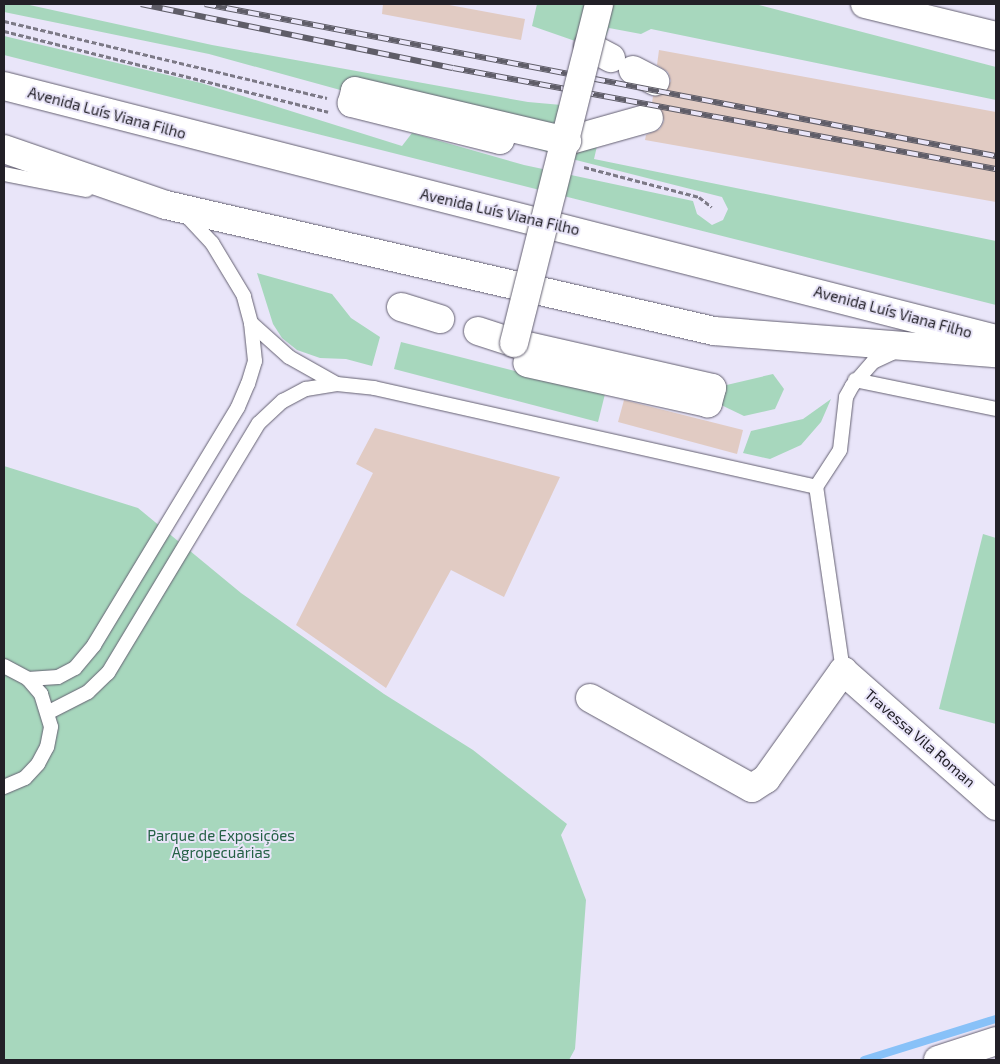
<!DOCTYPE html>
<html>
<head>
<meta charset="utf-8">
<style>
  body { margin:0 }
  #map { position:relative; width:1000px; height:1064px; overflow:hidden; background:#e9e5f9; font-family:"Exo 2",sans-serif }
  div>[style] { position:absolute }
  .green>* { inset:0; background:#a7d7bd }
  .stream>* { height:8px; margin:-4px; padding:0 4px; transform-origin:4px; border-radius:4px; background:#88c1f8 }
  .building>* { inset:0; background:#e1cbc3 }
  .path>* { height:3px; margin-top:-1.5px; transform-origin:0; background:repeating-linear-gradient(90deg,#7c7986 0 5px,transparent 0 7.5px) }
  .roads { filter:drop-shadow(0 0 1px #646071) drop-shadow(0 0 1px #646071) }
  .lane>* { height:14px; margin:-7px; padding:0 7px; transform-origin:7px; border-radius:7px; background:#fff }
  .street>* { height:28px; margin:-14px; padding:0 14px; transform-origin:14px; border-radius:14px; background:#fff }
  .secondary>* { height:28px; margin:-14px; padding:0 14px; transform-origin:14px; border-radius:14px; background:#fff }
  .highway>* { height:28px; margin:-14px; padding:0 14px; transform-origin:14px; border-radius:14px; background:#fff }
  .rail>* { height:5.5px; margin-top:-2.75px; transform-origin:0; background:repeating-linear-gradient(90deg,#e9e5f9 0 11px,#5f5d68 0 22px); box-sizing:border-box; border-block:1px solid #5f5d68 }
  .bridges { filter:drop-shadow(0 0 1px #646071) drop-shadow(0 0 1px #646071) }
  .street-bridge>* { height:28px; margin:-14px; padding:0 14px; transform-origin:14px; border-radius:14px; background:#fff }
  span { translate:-50% -50%; white-space:nowrap; text-align:center; line-height:1.15; -webkit-text-stroke:4px #e9e5f9; paint-order:stroke }
  .street-label { font-size:15px; color:#222027 }
  .park-label { font-size:15px; color:#246045 }
  .frame { position:absolute; inset:0; border:5px solid #222027; pointer-events:none }
</style>
</head>
<body>
<div id="map">
  <div class="green">
    <i style="clip-path:polygon(4px 4px,25px 4px,212px 45px,528px 102px,584px 107px,581px 139px,598px 142px,594px 159px,996px 241px,996px 305px,4px 55px,4px 36px,201px 83px,402px 146px,412px 133px,524px 165px,693px 201px,697px 214px,712px 225px,723px 220px,728px 209px,722px 197px,564px 157px,344px 91px,209px 54px,4px 12px)"></i>
    <i style="clip-path:polygon(537px 4px,755px 4px,996px 67px,996px 100px,651px 29px,641px 34px,609px 28px,601px 50px,532px 26px)"></i>
    <i style="clip-path:polygon(257px 273px,332px 294px,351px 318px,380px 337px,372px 366px,346px 359px,320px 358px,297px 350px,282px 338px,273px 324px)"></i>
    <i style="clip-path:polygon(401px 342px,605px 394px,598px 422px,394px 369px)"></i>
    <i style="clip-path:polygon(773px 374px,784px 389px,775px 409px,744px 416px,717px 403px,718px 387px)"></i>
    <i style="clip-path:polygon(831px 399px,821px 422px,801px 445px,770px 459px,743px 453px,751px 431px,803px 419px)"></i>
    <i style="clip-path:polygon(4px 466px,138px 508px,241px 593px,384px 694px,473px 750px,567px 824px,561px 835px,586px 900px,575px 1049px,569px 1060px,4px 1060px)"></i>
    <i style="clip-path:polygon(983px 534px,996px 538px,996px 724px,939px 709px)"></i>
  </div>
  <div class="stream">
    <i style="left:864px;top:1060px;width:138px;rotate:-17.3deg"></i>
  </div>
  <div class="building">
    <i style="clip-path:polygon(383px 4px,444px 4px,525px 19px,521px 40px,382px 14px)"></i>
    <i style="clip-path:polygon(659px 50px,996px 112px,996px 202px,645px 140px,646px 135px,660px 129px,664px 121px,660px 107px,652px 103px,653px 96px,664px 94px,671px 81px,668px 72px,657px 65px)"></i>
    <i style="clip-path:polygon(624px 400px,743px 430px,737px 454px,618px 422px)"></i>
    <i style="clip-path:polygon(375px 428px,560px 477px,504px 597px,451px 570px,386px 688px,296px 625px,373px 473px,356px 464px)"></i>
  </div>
  <div class="path">
    <i style="left:4px;top:21px;width:332px;rotate:13.4deg"></i>
    <i style="left:4px;top:31px;width:334px;rotate:14deg"></i>
    <i style="left:584px;top:167px;width:119px;rotate:14.6deg"></i>
    <i style="left:699px;top:197px;width:16px;rotate:38deg"></i>
  </div>
  <div class="roads">
    <div class="lane">
      <i style="left:4px;top:174px;width:84px;rotate:11deg"></i>
      <i style="left:251px;top:323px;width:51px;rotate:41.8deg"></i>
      <i style="left:289px;top:357px;width:55px;rotate:29.4deg"></i>
      <i style="left:855px;top:380px;width:144px;rotate:11.6deg"></i>
      <i style="left:4px;top:666px;width:27px;rotate:28deg"></i>
      <i style="left:28px;top:679px;width:20px;rotate:49deg"></i>
      <i style="left:41px;top:694px;width:34px;rotate:73deg"></i>
      <i style="left:51px;top:727px;width:20px;rotate:101deg"></i>
      <i style="left:47px;top:747px;width:19px;rotate:118deg"></i>
      <i style="left:38px;top:764px;width:19px;rotate:133deg"></i>
      <i style="left:25px;top:778px;width:23px;rotate:157deg"></i>
      <i style="left:843px;top:671px;width:186px;rotate:-98.3deg"></i>
      <i style="left:816px;top:487px;width:44px;rotate:-57deg"></i>
      <i style="left:840px;top:450px;width:53px;rotate:-83.5deg"></i>
      <i style="left:846px;top:397px;width:13px;rotate:-61deg"></i>
      <i style="left:852px;top:386px;width:32px;rotate:-49deg"></i>
      <i style="left:873px;top:362px;width:26px;rotate:-25deg"></i>
      <i style="left:28px;top:679px;width:30px;rotate:-4deg"></i>
      <i style="left:58px;top:677px;width:19px;rotate:-28deg"></i>
      <i style="left:75px;top:668px;width:30px;rotate:-50deg"></i>
      <i style="left:94px;top:645px;width:278px;rotate:-58.8deg"></i>
      <i style="left:238px;top:407px;width:25px;rotate:-67deg"></i>
      <i style="left:248px;top:384px;width:24px;rotate:-73deg"></i>
      <i style="left:255px;top:361px;width:38px;rotate:-96deg"></i>
      <i style="left:251px;top:323px;width:28px;rotate:-105deg"></i>
      <i style="left:244px;top:296px;width:62px;rotate:-121.1deg"></i>
      <i style="left:212px;top:243px;width:41px;rotate:-133deg"></i>
      <i style="left:49px;top:712px;width:44px;rotate:-27.1deg"></i>
      <i style="left:88px;top:692px;width:28px;rotate:-44deg"></i>
      <i style="left:108px;top:673px;width:292px;rotate:-58.9deg"></i>
      <i style="left:259px;top:423px;width:33px;rotate:-43deg"></i>
      <i style="left:283px;top:401px;width:26px;rotate:-28deg"></i>
      <i style="left:306px;top:389px;width:31px;rotate:-9deg"></i>
      <i style="left:337px;top:384px;width:37px;rotate:6deg"></i>
      <i style="left:374px;top:388px;width:453px;rotate:12.6deg"></i>
    </div>
    <div class="street">
      <i style="left:588px;top:46px;width:26px;rotate:28deg"></i>
      <i style="left:633px;top:70px;width:25px;rotate:27deg"></i>
      <i style="left:567px;top:141px;width:85px;rotate:-15.7deg"></i>
      <i style="left:401px;top:307px;width:41px;rotate:17.1deg"></i>
      <i style="left:478px;top:331px;width:38px;rotate:18deg"></i>
      <i style="left:514px;top:343px;width:203px;rotate:12.8deg"></i>
      <i style="left:712px;top:388px;width:16px;rotate:105deg"></i>
      <i style="left:708px;top:403px;width:185px;rotate:-167.5deg"></i>
      <i style="left:590px;top:698px;width:185px;rotate:29.1deg"></i>
      <i style="left:752px;top:788px;width:17px;rotate:-33deg"></i>
      <i style="left:766px;top:779px;width:133px;rotate:-54.5deg"></i>
      <i style="left:843px;top:671px;width:204px;rotate:41.4deg"></i>
      <i style="left:938px;top:1060px;width:61px;rotate:-18.1deg"></i>
    </div>
    <div class="secondary">
      <i style="left:4px;top:149px;width:171px;rotate:19.1deg"></i>
      <i style="left:166px;top:205px;width:562px;rotate:12.95deg"></i>
      <i style="left:714px;top:331px;width:283px;rotate:4.5deg"></i>
    </div>
    <div class="highway">
      <i style="left:865px;top:4px;width:135px;rotate:13.7deg"></i>
      <i style="left:4px;top:86px;width:1024px;rotate:14.31deg"></i>
    </div>
  </div>
  <div class="rail">
    <i style="left:141px;top:4px;width:318px;rotate:11.6deg"></i>
    <i style="left:453px;top:68px;width:552px;rotate:10.54deg"></i>
    <i style="left:205px;top:4px;width:805px;rotate:10.88deg"></i>
  </div>
  <div class="bridges">
    <div class="street-bridge">
      <i style="left:405px;top:110px;width:100px;rotate:13.3deg"></i>
      <i style="left:502px;top:133px;width:7px;rotate:106deg"></i>
      <i style="left:500px;top:140px;width:153px;rotate:-166deg"></i>
      <i style="left:352px;top:103px;width:12px;rotate:-76deg"></i>
      <i style="left:355px;top:91px;width:218px;rotate:13.3deg"></i>
      <i style="left:514px;top:343px;width:349px;rotate:-75.9deg"></i>
    </div>
  </div>
  <div class="street-label">
    <span style="left:107px;top:113px;rotate:15deg">Avenida Luís Viana Filho</span>
    <span style="left:500px;top:212px;rotate:13deg">Avenida Luís Viana Filho</span>
    <span style="left:893px;top:312px;rotate:15deg">Avenida Luís Viana Filho</span>
    <span style="left:920px;top:738px;rotate:41deg">Travessa Vila Roman</span>
  </div>
  <div class="park-label">
    <span style="left:221px;top:844px">Parque de Exposições<br>Agropecuárias</span>
  </div>
  <div class="frame"></div>
</div>
</body>
</html>
